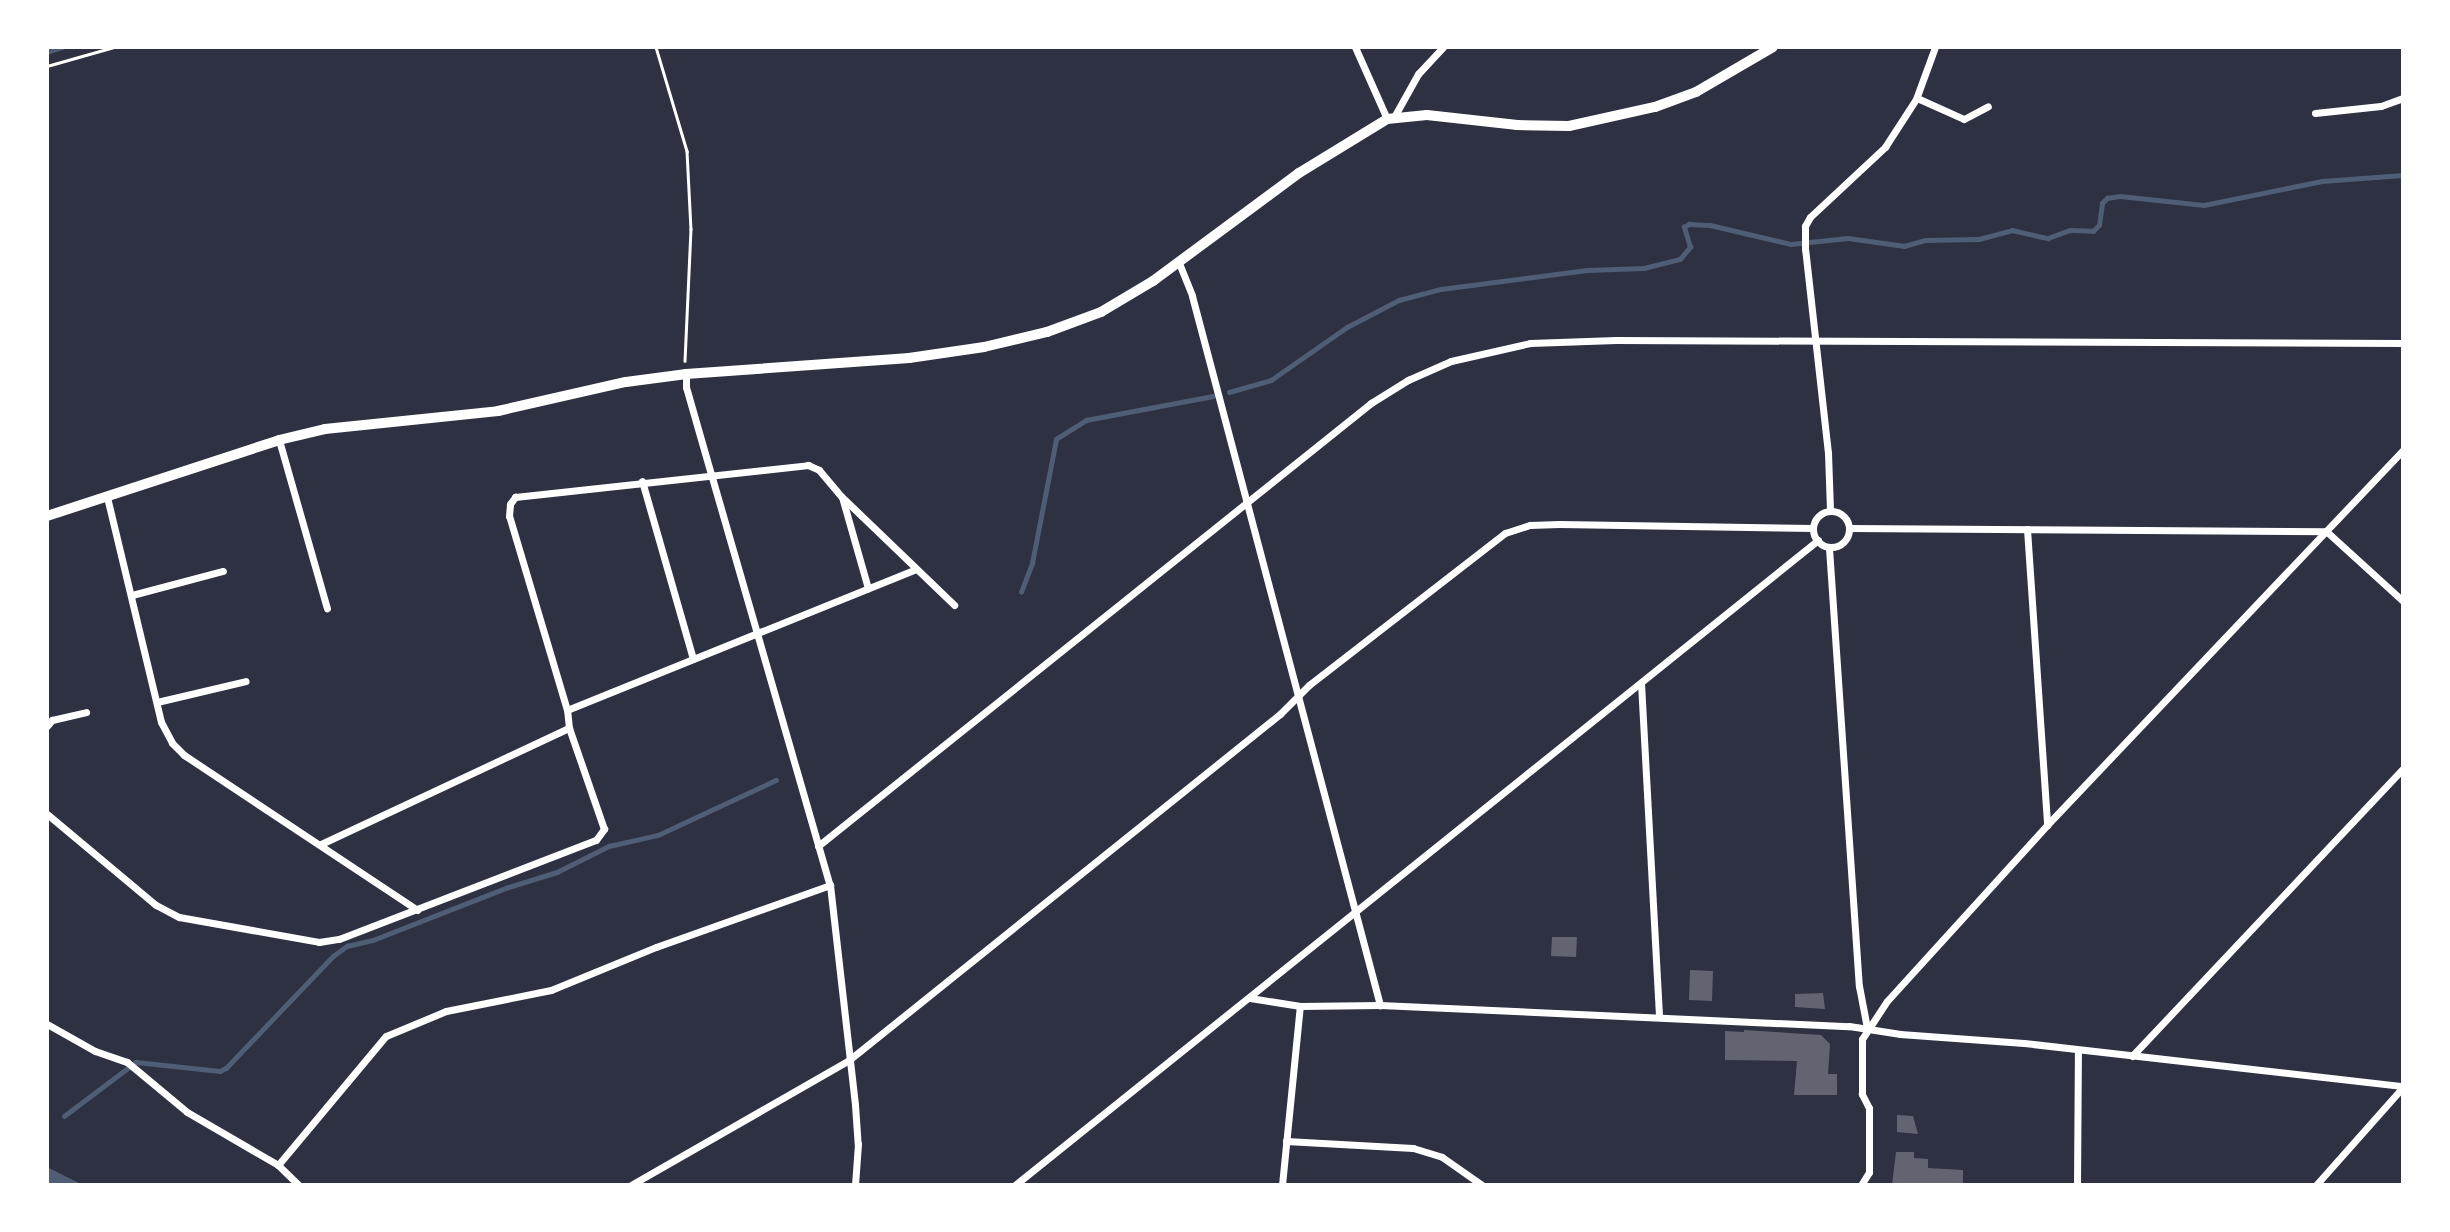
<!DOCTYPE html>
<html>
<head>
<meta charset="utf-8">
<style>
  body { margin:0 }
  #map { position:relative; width:2450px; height:1232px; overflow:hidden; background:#2d3142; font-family:"Fira Sans",sans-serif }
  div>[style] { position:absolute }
  .water>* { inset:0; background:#4f5d75 }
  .stream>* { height:4.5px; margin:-2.25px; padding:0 2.25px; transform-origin:2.25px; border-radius:2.25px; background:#4f5d75 }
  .building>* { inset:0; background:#626471 }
  .path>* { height:2.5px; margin:-1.25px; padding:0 1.25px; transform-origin:1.25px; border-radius:1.25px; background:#fff }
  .minor>* { height:7px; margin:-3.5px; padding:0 3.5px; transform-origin:3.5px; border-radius:3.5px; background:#fff }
  .minor>.ring { margin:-3.5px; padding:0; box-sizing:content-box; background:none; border:7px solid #fff; border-radius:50% }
  .secondary>* { height:10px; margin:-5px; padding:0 5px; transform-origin:5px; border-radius:5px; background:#fff }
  span { translate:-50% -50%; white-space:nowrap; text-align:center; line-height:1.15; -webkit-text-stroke:7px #fff; paint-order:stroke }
  .frame { position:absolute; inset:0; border:49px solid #fff; pointer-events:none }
</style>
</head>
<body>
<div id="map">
  <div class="water">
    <i style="clip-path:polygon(47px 1167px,83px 1185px,47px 1185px)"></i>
  </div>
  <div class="stream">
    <i style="left:47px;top:52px;width:16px;rotate:-18deg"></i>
    <i style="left:1229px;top:392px;width:44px;rotate:-15.9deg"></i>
    <i style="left:1271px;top:380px;width:93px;rotate:-34.9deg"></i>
    <i style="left:1347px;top:327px;width:59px;rotate:-27.4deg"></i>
    <i style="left:1399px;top:300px;width:43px;rotate:-14.7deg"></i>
    <i style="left:1441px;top:289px;width:147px;rotate:-7.4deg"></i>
    <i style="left:1587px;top:270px;width:57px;rotate:-2deg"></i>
    <i style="left:1644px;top:268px;width:37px;rotate:-14deg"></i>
    <i style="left:1680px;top:259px;width:16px;rotate:-50deg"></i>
    <i style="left:1690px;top:247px;width:21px;rotate:-107deg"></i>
    <i style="left:1684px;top:227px;width:6px;rotate:-31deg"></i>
    <i style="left:1689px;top:224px;width:21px;rotate:3deg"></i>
    <i style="left:1710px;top:225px;width:83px;rotate:13.2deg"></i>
    <i style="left:1791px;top:244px;width:57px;rotate:-6deg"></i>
    <i style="left:1848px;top:238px;width:57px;rotate:8.1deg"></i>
    <i style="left:1904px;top:246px;width:22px;rotate:-16deg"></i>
    <i style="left:1925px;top:240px;width:54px;rotate:-1.1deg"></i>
    <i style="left:1979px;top:239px;width:34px;rotate:-15deg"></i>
    <i style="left:2012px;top:230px;width:37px;rotate:13deg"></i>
    <i style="left:2048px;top:238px;width:23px;rotate:-20deg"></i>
    <i style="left:2070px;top:230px;width:23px;rotate:2deg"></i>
    <i style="left:2093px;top:231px;width:8px;rotate:-45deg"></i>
    <i style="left:2099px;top:225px;width:22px;rotate:-82deg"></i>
    <i style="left:2102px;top:203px;width:7px;rotate:-45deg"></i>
    <i style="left:2107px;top:198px;width:13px;rotate:-9deg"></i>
    <i style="left:2120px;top:196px;width:84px;rotate:6.1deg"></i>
    <i style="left:2204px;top:205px;width:120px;rotate:-11.5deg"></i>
    <i style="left:2322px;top:181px;width:81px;rotate:-4.2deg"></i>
    <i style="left:1021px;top:592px;width:31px;rotate:-69deg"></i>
    <i style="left:1032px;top:563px;width:126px;rotate:-79deg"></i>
    <i style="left:1056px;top:439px;width:36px;rotate:-32deg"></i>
    <i style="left:1086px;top:420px;width:129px;rotate:-10.7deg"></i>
    <i style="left:64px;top:1116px;width:90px;rotate:-36.9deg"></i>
    <i style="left:136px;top:1062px;width:84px;rotate:6.1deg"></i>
    <i style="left:220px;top:1071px;width:7px;rotate:-27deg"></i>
    <i style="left:226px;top:1068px;width:155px;rotate:-46.3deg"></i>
    <i style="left:333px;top:956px;width:17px;rotate:-36deg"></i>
    <i style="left:347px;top:946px;width:27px;rotate:-13deg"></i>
    <i style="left:373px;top:940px;width:143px;rotate:-21.4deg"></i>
    <i style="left:506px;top:888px;width:53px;rotate:-17.4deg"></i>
    <i style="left:557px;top:872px;width:58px;rotate:-26.6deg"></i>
    <i style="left:609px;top:846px;width:50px;rotate:-12.7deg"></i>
    <i style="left:658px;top:835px;width:130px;rotate:-25deg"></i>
  </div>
  <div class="building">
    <i style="clip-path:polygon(1552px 937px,1577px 937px,1576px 957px,1551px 956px)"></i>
    <i style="clip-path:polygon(1690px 970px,1713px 971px,1712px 1001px,1689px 1000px)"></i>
    <i style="clip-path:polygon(1823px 993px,1825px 1009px,1795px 1007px,1795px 994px)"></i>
    <i style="clip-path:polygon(1744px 1030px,1821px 1035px,1830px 1044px,1828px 1074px,1837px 1074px,1837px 1095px,1794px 1095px,1797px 1061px,1725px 1060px,1725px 1031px,1744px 1032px)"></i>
    <i style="clip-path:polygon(1897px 1115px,1913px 1116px,1918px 1134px,1897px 1132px)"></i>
    <i style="clip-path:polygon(1896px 1152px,1914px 1152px,1914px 1158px,1928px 1159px,1928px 1168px,1963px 1170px,1963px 1185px,1892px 1185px)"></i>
  </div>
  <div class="path">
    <i style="left:656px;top:47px;width:109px;rotate:73.4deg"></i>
    <i style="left:687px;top:151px;width:78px;rotate:87.1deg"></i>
    <i style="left:691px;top:229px;width:132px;rotate:92.6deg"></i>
    <i style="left:47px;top:66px;width:70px;rotate:-15.8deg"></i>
  </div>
  <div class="minor">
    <i style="left:1355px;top:47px;width:79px;rotate:66deg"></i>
    <i style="left:1917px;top:98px;width:51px;rotate:24.1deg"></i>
    <i style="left:1964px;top:119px;width:27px;rotate:-28deg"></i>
    <i style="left:2315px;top:113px;width:66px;rotate:-6.1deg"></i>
    <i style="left:2381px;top:106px;width:23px;rotate:-20deg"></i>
    <i style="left:1394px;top:117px;width:49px;rotate:-60.8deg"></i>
    <i style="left:1418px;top:74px;width:37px;rotate:-47deg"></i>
    <i style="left:1179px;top:263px;width:35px;rotate:68deg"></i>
    <i style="left:1192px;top:296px;width:734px;rotate:75.15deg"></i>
    <i style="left:686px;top:374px;width:13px;rotate:90deg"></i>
    <i style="left:686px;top:387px;width:91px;rotate:74deg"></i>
    <i style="left:711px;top:474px;width:428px;rotate:73.9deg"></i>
    <i style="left:830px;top:885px;width:221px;rotate:83.5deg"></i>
    <i style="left:855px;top:1105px;width:39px;rotate:86deg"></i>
    <i style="left:858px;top:1144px;width:41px;rotate:94.2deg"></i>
    <i style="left:279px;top:440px;width:175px;rotate:74.1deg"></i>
    <i style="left:642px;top:481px;width:185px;rotate:74deg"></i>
    <i style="left:107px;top:497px;width:231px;rotate:76.5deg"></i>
    <i style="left:161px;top:722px;width:24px;rotate:62deg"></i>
    <i style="left:172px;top:743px;width:17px;rotate:45deg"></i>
    <i style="left:184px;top:755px;width:280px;rotate:33.6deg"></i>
    <i style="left:844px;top:499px;width:153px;rotate:43.9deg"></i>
    <i style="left:1830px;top:510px;width:57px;rotate:-92deg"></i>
    <i style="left:1828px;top:453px;width:205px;rotate:-96.4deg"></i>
    <i style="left:1805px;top:249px;width:23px;rotate:-90deg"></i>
    <i style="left:1805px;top:226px;width:10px;rotate:-61deg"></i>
    <i style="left:1810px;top:217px;width:103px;rotate:-43deg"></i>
    <i style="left:1885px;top:147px;width:57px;rotate:-57.1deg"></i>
    <i style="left:1916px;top:99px;width:55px;rotate:-69.9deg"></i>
    <i class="ring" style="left:1813px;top:511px;width:29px;height:29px"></i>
    <i style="left:1849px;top:528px;width:477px;rotate:0.4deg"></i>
    <i style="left:2326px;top:531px;width:104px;rotate:42.3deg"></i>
    <i style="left:2027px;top:529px;width:297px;rotate:86.1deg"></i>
    <i style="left:1829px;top:548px;width:439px;rotate:86.1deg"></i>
    <i style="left:1859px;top:986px;width:43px;rotate:79.2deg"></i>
    <i style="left:132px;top:595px;width:94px;rotate:-14.8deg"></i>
    <i style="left:1641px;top:683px;width:334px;rotate:86.9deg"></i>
    <i style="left:157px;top:702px;width:91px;rotate:-13.3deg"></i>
    <i style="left:567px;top:710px;width:376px;rotate:-22deg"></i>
    <i style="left:47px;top:726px;width:8px;rotate:-50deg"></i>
    <i style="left:52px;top:720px;width:35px;rotate:-13deg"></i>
    <i style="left:47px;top:814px;width:142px;rotate:39.9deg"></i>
    <i style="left:156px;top:905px;width:26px;rotate:28deg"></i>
    <i style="left:179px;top:917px;width:142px;rotate:10.1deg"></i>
    <i style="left:319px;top:942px;width:20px;rotate:-9deg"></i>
    <i style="left:339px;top:939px;width:275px;rotate:-21.1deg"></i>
    <i style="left:596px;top:840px;width:14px;rotate:-54deg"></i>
    <i style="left:604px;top:829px;width:107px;rotate:-109.1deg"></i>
    <i style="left:569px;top:728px;width:18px;rotate:-96deg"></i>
    <i style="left:567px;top:710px;width:202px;rotate:-106.6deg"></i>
    <i style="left:509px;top:516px;width:12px;rotate:-85deg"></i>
    <i style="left:510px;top:504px;width:9px;rotate:-54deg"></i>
    <i style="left:515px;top:497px;width:295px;rotate:-6.2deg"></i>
    <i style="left:808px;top:465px;width:12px;rotate:24deg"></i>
    <i style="left:819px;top:470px;width:35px;rotate:50deg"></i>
    <i style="left:842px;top:497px;width:95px;rotate:74.1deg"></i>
    <i style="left:321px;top:844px;width:274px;rotate:-25.1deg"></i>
    <i style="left:818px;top:846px;width:709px;rotate:-38.7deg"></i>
    <i style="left:1371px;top:403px;width:44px;rotate:-31.9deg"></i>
    <i style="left:1408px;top:380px;width:47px;rotate:-23.8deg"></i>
    <i style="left:1451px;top:361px;width:81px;rotate:-12.8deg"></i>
    <i style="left:1530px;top:343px;width:86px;rotate:-2deg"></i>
    <i style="left:1616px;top:340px;width:787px;rotate:0.22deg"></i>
    <i style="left:1250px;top:998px;width:51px;rotate:9.1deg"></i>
    <i style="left:1300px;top:1006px;width:80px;rotate:-0.7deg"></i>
    <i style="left:1380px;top:1005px;width:469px;rotate:2.6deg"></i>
    <i style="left:1849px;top:1026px;width:52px;rotate:8.9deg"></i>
    <i style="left:1900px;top:1034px;width:124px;rotate:4.2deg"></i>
    <i style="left:2024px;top:1043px;width:381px;rotate:6.5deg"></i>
    <i style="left:47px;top:1024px;width:55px;rotate:29.4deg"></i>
    <i style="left:95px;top:1051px;width:34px;rotate:19deg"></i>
    <i style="left:127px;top:1062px;width:78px;rotate:39.8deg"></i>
    <i style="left:187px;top:1112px;width:105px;rotate:30.2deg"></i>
    <i style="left:278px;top:1165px;width:29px;rotate:44deg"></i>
    <i style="left:2132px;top:1056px;width:395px;rotate:-46.7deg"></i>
    <i style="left:1286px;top:1141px;width:127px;rotate:3.2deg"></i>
    <i style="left:1413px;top:1148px;width:30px;rotate:17deg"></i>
    <i style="left:1442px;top:1157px;width:49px;rotate:35deg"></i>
    <i style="left:278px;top:1165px;width:168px;rotate:-50.1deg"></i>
    <i style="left:386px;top:1036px;width:65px;rotate:-22.6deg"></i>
    <i style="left:446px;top:1011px;width:107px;rotate:-11.3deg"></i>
    <i style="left:551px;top:990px;width:113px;rotate:-22.3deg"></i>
    <i style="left:656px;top:947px;width:185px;rotate:-19.6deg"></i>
    <i style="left:631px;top:1185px;width:251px;rotate:-29.8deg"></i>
    <i style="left:849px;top:1060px;width:553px;rotate:-38.76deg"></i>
    <i style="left:1280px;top:714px;width:41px;rotate:-45deg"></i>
    <i style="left:1309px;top:685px;width:248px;rotate:-37.8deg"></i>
    <i style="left:1505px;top:533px;width:26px;rotate:-18deg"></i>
    <i style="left:1530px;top:525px;width:29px;rotate:-2deg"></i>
    <i style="left:1559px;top:524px;width:254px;rotate:0.9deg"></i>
    <i style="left:1015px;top:1185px;width:1030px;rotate:-38.77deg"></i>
    <i style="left:1282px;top:1185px;width:180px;rotate:-84.3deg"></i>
    <i style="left:1861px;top:1185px;width:15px;rotate:-58deg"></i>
    <i style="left:1869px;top:1172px;width:64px;rotate:-90deg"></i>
    <i style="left:1869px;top:1108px;width:16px;rotate:-117deg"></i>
    <i style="left:1862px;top:1094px;width:55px;rotate:-90deg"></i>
    <i style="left:1862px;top:1039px;width:45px;rotate:-56.7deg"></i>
    <i style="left:1887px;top:1001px;width:238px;rotate:-47.7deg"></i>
    <i style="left:2047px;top:825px;width:517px;rotate:-46.49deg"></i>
    <i style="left:2077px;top:1185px;width:134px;rotate:-89.6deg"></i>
    <i style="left:2316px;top:1185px;width:131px;rotate:-48.4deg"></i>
  </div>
  <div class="secondary">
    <i style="left:47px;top:516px;width:244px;rotate:-18.1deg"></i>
    <i style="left:279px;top:440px;width:47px;rotate:-13.4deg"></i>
    <i style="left:325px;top:429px;width:174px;rotate:-5.9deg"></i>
    <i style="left:498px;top:411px;width:131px;rotate:-12.8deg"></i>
    <i style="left:626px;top:382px;width:61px;rotate:-7.6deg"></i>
    <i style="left:686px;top:374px;width:224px;rotate:-4.1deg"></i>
    <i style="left:909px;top:358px;width:76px;rotate:-8.3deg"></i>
    <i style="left:984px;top:347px;width:65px;rotate:-13.4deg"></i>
    <i style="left:1047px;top:332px;width:58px;rotate:-20.3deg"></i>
    <i style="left:1101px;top:312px;width:61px;rotate:-30.8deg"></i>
    <i style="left:1153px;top:281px;width:182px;rotate:-36.5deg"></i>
    <i style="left:1299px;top:173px;width:103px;rotate:-31.5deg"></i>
    <i style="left:1387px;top:119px;width:40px;rotate:-5.7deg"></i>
    <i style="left:1427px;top:115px;width:91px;rotate:6.3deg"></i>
    <i style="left:1517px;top:125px;width:52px;rotate:1.1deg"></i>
    <i style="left:1569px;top:126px;width:88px;rotate:-12.5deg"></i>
    <i style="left:1655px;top:107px;width:44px;rotate:-20.1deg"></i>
    <i style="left:1696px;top:92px;width:89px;rotate:-30.3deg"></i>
  </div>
  <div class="frame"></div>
</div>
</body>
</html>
